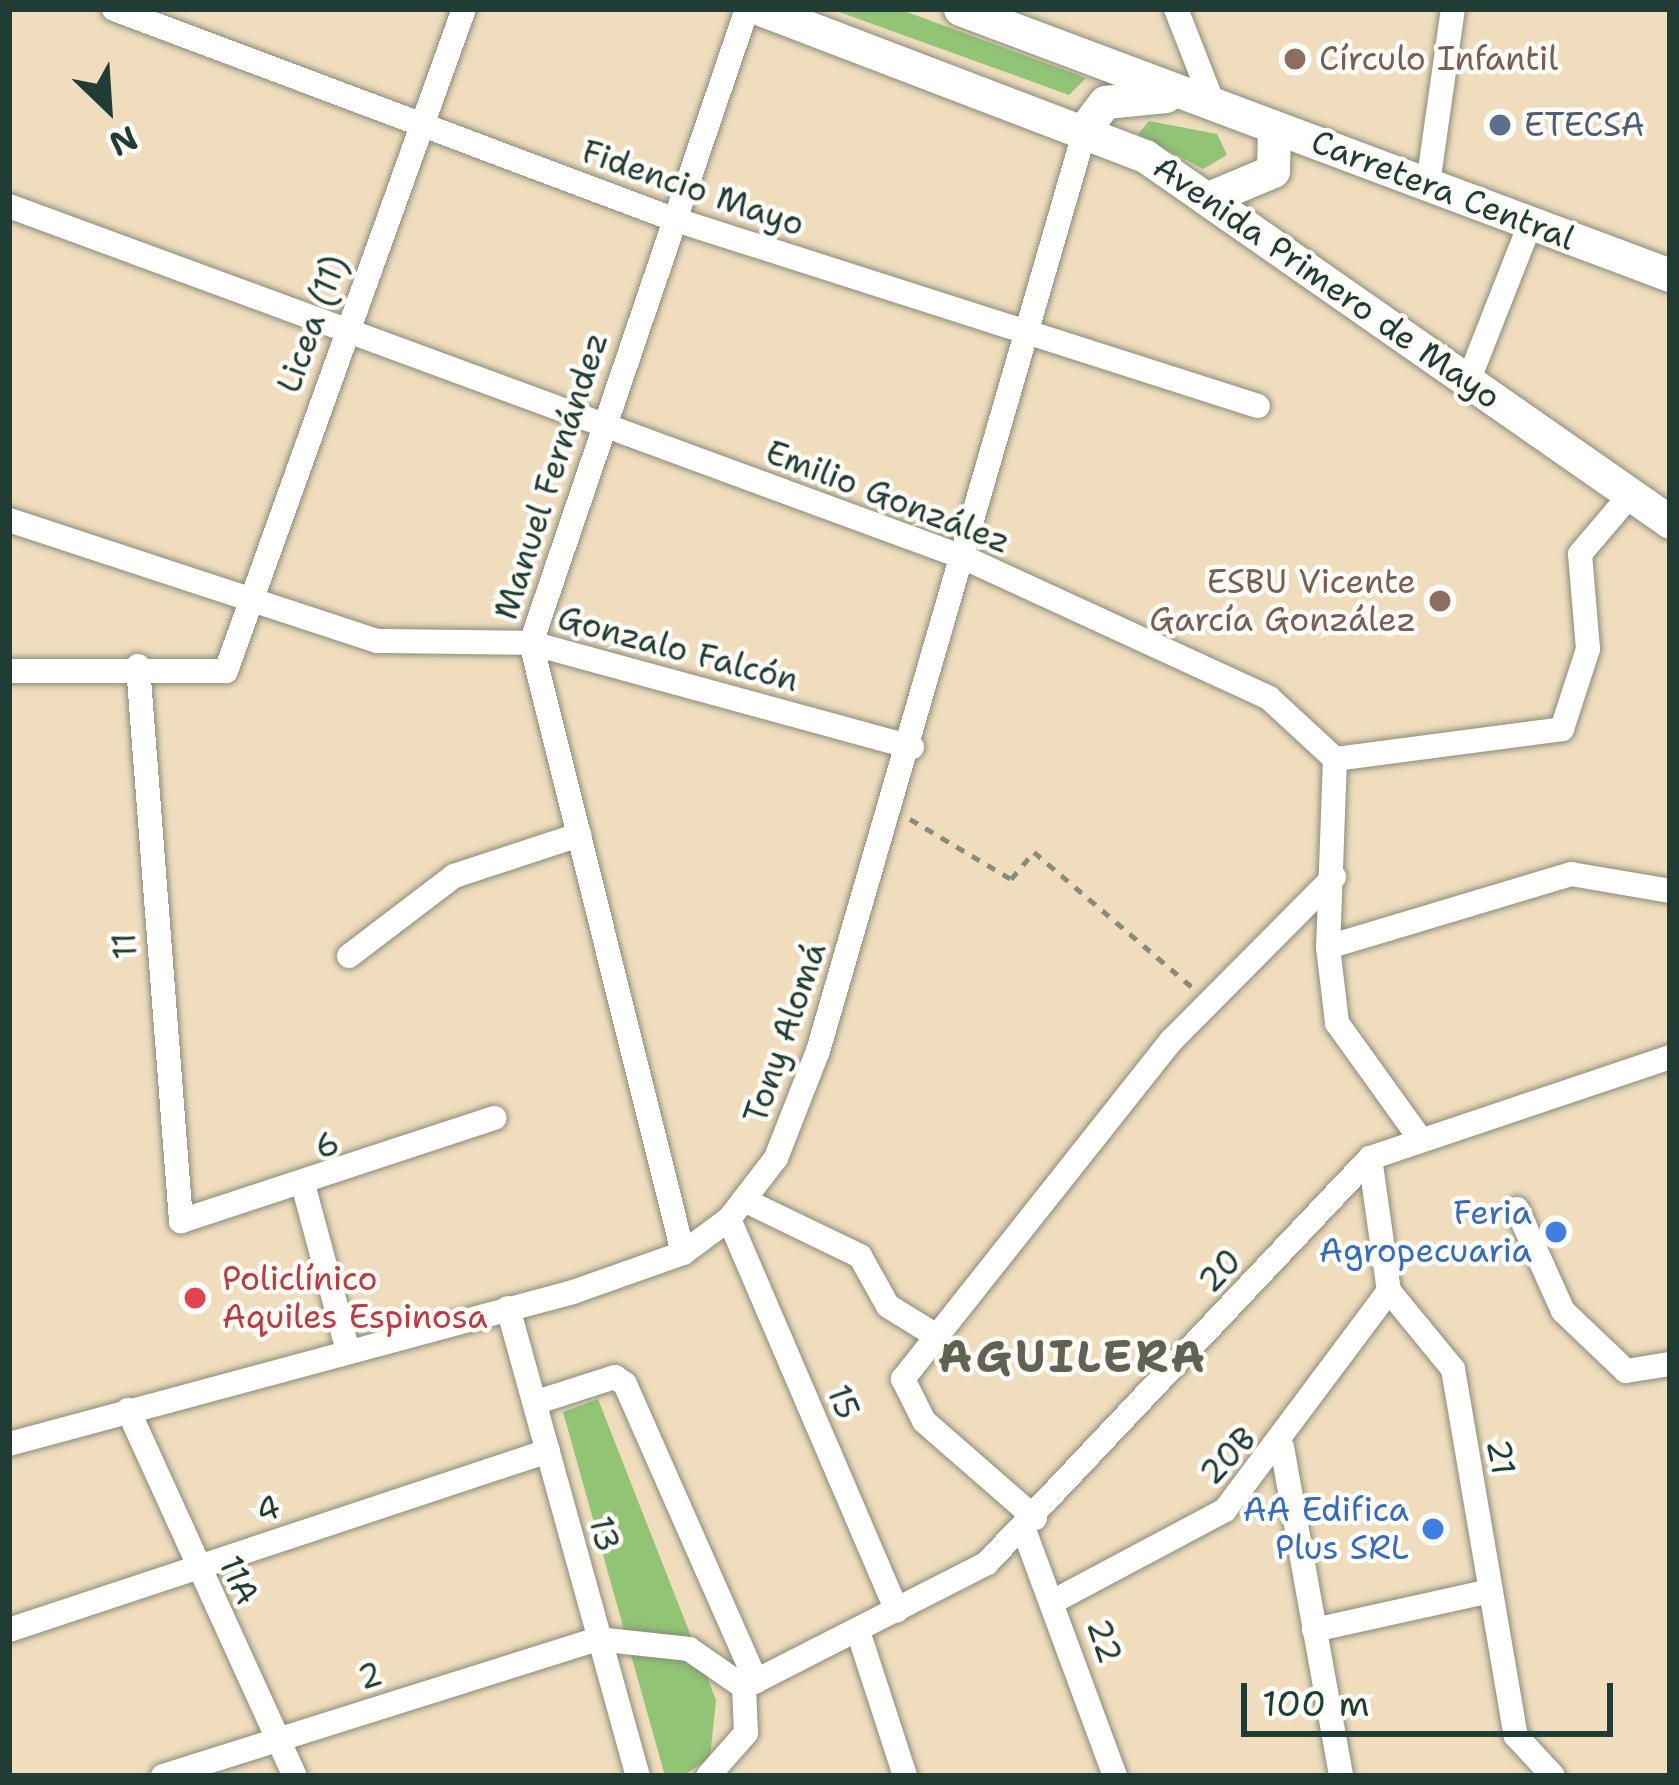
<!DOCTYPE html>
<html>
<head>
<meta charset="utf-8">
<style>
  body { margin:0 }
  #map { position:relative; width:1679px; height:1785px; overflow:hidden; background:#f0ddbe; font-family:"Shantell Sans",sans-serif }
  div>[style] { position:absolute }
  .green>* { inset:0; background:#91c475 }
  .path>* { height:4.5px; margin-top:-2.25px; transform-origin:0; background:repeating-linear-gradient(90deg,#888d79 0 9px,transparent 0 18px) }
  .roads { filter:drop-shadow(0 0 3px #888d79) drop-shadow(0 0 3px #888d79) }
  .minor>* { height:24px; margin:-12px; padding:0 12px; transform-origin:12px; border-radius:12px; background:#fff }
  .major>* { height:33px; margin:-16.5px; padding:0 16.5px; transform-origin:16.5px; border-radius:16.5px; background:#fff }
  .dots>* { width:33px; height:33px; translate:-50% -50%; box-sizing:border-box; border:6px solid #fdfcf7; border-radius:50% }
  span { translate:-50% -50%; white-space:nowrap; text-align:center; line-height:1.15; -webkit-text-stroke:9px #fdfcf7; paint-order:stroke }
  .education-label { font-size:33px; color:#785e54 }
  .left { translate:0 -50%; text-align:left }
  .right { translate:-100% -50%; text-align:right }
  .service-label { font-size:33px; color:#4e5e75 }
  .street-label { font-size:33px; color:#1f3d34 }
  .shop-label { font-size:33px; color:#366cbe }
  .health-label { font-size:33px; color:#be3a42 }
  .district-label { font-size:45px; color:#616251; font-weight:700; letter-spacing:3px }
  .frame { position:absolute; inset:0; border:12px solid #1f3d34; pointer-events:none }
  .north { position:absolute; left:48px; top:48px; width:120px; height:120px; -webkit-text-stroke:9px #fdfcf7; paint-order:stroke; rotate:155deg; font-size:33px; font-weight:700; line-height:48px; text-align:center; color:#1f3d34 }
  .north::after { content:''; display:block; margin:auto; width:42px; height:54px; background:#1f3d34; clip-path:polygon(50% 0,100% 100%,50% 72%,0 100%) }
  .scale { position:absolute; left:1241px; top:1683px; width:372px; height:54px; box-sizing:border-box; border:6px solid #1f3d34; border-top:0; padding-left:15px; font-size:36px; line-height:42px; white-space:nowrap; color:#1f3d34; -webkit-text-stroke:9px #fdfcf7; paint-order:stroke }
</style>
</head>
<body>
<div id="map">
  <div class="green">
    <i style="clip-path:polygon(831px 9px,899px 9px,1086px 78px,1069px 95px)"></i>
    <i style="clip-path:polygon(1149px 121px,1217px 134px,1227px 155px,1203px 169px,1138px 134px)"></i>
    <i style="clip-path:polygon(598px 1399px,716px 1700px,710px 1758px,683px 1776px,665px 1776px,563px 1412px)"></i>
  </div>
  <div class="path">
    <i style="left:910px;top:819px;width:117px;rotate:30.7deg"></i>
    <i style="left:1011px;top:879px;width:35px;rotate:-50deg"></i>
    <i style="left:1034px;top:852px;width:208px;rotate:40.5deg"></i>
  </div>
  <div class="roads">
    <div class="minor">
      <i style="left:114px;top:9px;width:597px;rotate:20.59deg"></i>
      <i style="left:673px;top:219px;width:614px;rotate:17.73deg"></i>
      <i style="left:1176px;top:9px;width:104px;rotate:68.6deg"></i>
      <i style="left:1428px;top:184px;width:177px;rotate:-81.9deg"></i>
      <i style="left:9px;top:206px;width:1019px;rotate:20.21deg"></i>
      <i style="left:965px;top:558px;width:335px;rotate:24.7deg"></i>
      <i style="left:1269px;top:698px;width:90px;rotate:42.7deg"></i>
      <i style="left:1335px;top:759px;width:188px;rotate:92.1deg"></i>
      <i style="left:1328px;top:947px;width:77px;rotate:83.2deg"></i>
      <i style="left:1337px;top:1023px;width:140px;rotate:54.3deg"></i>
      <i style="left:1469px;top:379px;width:169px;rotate:-68.5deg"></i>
      <i style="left:9px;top:520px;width:387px;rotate:18.2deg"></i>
      <i style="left:377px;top:641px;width:154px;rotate:0.7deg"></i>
      <i style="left:531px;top:643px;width:395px;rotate:15.3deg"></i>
      <i style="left:138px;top:666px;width:557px;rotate:85.57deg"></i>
      <i style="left:181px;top:1221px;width:330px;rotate:-18.2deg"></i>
      <i style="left:9px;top:671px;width:217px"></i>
      <i style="left:226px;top:671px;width:703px;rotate:-70.23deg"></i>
      <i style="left:1335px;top:759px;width:229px;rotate:-7.5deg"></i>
      <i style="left:1562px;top:729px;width:84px;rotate:-72deg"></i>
      <i style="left:1588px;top:649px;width:95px;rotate:-94.8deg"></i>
      <i style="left:1580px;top:554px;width:79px;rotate:-49.6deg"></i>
      <i style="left:1328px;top:947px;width:254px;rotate:-16.7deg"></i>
      <i style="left:1571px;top:874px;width:100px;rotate:9.7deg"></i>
      <i style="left:349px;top:956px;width:132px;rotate:-37.3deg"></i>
      <i style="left:454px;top:876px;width:132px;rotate:-18.2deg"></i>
      <i style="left:1370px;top:1158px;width:134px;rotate:81.9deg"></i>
      <i style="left:1389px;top:1291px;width:101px;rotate:50.6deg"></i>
      <i style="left:1453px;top:1369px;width:372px;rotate:80.3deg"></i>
      <i style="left:1516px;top:1736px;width:54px;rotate:47.2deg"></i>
      <i style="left:304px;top:1188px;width:169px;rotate:74.9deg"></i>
      <i style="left:744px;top:1200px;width:129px;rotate:25.8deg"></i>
      <i style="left:860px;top:1256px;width:57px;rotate:60.8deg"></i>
      <i style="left:888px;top:1306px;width:49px;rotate:31.8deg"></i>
      <i style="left:1517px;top:1209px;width:112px;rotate:65.7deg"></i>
      <i style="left:1563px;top:1311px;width:87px;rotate:43.6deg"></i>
      <i style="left:1626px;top:1371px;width:45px;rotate:-9deg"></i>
      <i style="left:729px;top:1219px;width:426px;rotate:66.8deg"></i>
      <i style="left:683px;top:1253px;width:629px;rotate:-103.99deg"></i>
      <i style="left:531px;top:643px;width:670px;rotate:-71.19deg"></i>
      <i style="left:508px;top:1308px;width:486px;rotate:74.5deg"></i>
      <i style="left:537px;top:1402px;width:82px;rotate:-17.8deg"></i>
      <i style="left:615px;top:1377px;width:12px;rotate:35deg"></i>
      <i style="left:625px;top:1384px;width:325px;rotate:66.2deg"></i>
      <i style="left:128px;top:1410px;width:402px;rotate:65.5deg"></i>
      <i style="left:9px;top:1444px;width:584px;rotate:-15.08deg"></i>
      <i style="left:573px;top:1292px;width:117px;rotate:-19.5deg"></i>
      <i style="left:683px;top:1253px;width:57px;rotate:-36.5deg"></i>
      <i style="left:729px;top:1219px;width:77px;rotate:-52.4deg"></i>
      <i style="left:776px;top:1158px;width:115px;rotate:-68.6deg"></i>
      <i style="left:818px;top:1051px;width:962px;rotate:-73.83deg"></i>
      <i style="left:1282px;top:1447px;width:334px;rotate:79.8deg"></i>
      <i style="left:1035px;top:1518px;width:147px;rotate:-138.9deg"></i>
      <i style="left:924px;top:1421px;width:47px;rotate:-116.6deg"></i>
      <i style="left:903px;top:1379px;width:433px;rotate:-51.6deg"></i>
      <i style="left:1172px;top:1040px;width:230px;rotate:-45.2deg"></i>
      <i style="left:1024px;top:1530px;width:262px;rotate:69.7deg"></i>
      <i style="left:1056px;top:1600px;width:191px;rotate:-28deg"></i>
      <i style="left:1225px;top:1510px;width:274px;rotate:-53.2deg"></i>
      <i style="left:9px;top:1630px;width:568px;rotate:-18.37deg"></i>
      <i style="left:1314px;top:1630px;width:180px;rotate:-12.5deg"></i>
      <i style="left:858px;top:1631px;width:152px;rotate:72deg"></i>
      <i style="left:744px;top:1687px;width:273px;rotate:-27deg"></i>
      <i style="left:987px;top:1563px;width:557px;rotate:-46.6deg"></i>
      <i style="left:1370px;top:1158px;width:317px;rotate:-18.6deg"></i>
      <i style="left:163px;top:1776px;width:455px;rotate:-17.5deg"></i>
      <i style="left:597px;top:1639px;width:93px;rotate:6.2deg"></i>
      <i style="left:689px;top:1649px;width:67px;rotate:34.6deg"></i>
      <i style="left:744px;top:1687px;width:46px;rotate:87.5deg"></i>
      <i style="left:746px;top:1733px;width:57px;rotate:131.5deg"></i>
    </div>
    <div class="major">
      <i style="left:760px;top:9px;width:412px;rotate:20.9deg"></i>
      <i style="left:1145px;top:156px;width:640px;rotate:34.88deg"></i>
      <i style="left:960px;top:9px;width:758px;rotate:20.54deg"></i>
      <i style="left:1086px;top:127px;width:31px;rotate:-53deg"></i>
      <i style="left:1105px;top:102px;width:61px;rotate:-5.6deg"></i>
      <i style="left:1211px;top:197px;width:67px;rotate:-22.8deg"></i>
      <i style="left:1273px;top:171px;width:44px;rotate:-88.7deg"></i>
    </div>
  </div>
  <div class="dots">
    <i style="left:1295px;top:59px;background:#8d6e63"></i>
    <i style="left:1500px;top:125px;background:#5c6f8a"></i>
    <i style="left:1440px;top:601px;background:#8d6e63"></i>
    <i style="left:1556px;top:1232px;background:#3f7fe0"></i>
    <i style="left:195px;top:1298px;background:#e0444e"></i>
    <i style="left:1433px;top:1529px;background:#3f7fe0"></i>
  </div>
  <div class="education-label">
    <span class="left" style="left:1319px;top:59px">Círculo Infantil</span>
    <span class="right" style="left:1416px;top:601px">ESBU Vicente<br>García González</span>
  </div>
  <div class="service-label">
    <span class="left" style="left:1524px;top:125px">ETECSA</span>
  </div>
  <div class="street-label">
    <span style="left:693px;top:188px;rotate:19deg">Fidencio Mayo</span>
    <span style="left:1443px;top:190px;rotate:21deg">Carretera Central</span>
    <span style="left:1327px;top:282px;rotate:35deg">Avenida Primero de Mayo</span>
    <span style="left:312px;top:324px;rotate:-70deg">Licea (11)</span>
    <span style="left:551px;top:476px;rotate:-72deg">Manuel Fernández</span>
    <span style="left:888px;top:497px;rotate:21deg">Emilio González</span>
    <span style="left:678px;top:649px;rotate:15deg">Gonzalo Falcón</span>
    <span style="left:125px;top:946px;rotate:-95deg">11</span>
    <span style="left:785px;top:1033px;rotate:-71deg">Tony Alomá</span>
    <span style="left:327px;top:1145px;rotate:-20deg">6</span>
    <span style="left:1220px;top:1271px;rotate:-47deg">20</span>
    <span style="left:843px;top:1402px;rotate:67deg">15</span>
    <span style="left:1228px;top:1456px;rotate:-47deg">20B</span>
    <span style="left:1501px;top:1457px;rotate:80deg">21</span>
    <span style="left:268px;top:1509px;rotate:-18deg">4</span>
    <span style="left:604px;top:1534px;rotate:75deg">13</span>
    <span style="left:239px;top:1580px;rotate:65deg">11A</span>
    <span style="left:1104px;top:1641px;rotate:71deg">22</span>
    <span style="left:370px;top:1676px;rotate:-18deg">2</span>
  </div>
  <div class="shop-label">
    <span class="right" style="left:1532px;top:1232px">Feria<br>Agropecuaria</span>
    <span class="right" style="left:1409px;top:1529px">AA Edifica<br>Plus SRL</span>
  </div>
  <div class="health-label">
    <span class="left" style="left:222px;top:1298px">Policlínico<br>Aquiles Espinosa</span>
  </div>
  <div class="district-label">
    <span style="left:1073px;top:1357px">AGUILERA</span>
  </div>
  <div class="frame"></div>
  <div class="north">N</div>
  <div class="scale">100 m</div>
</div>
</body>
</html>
